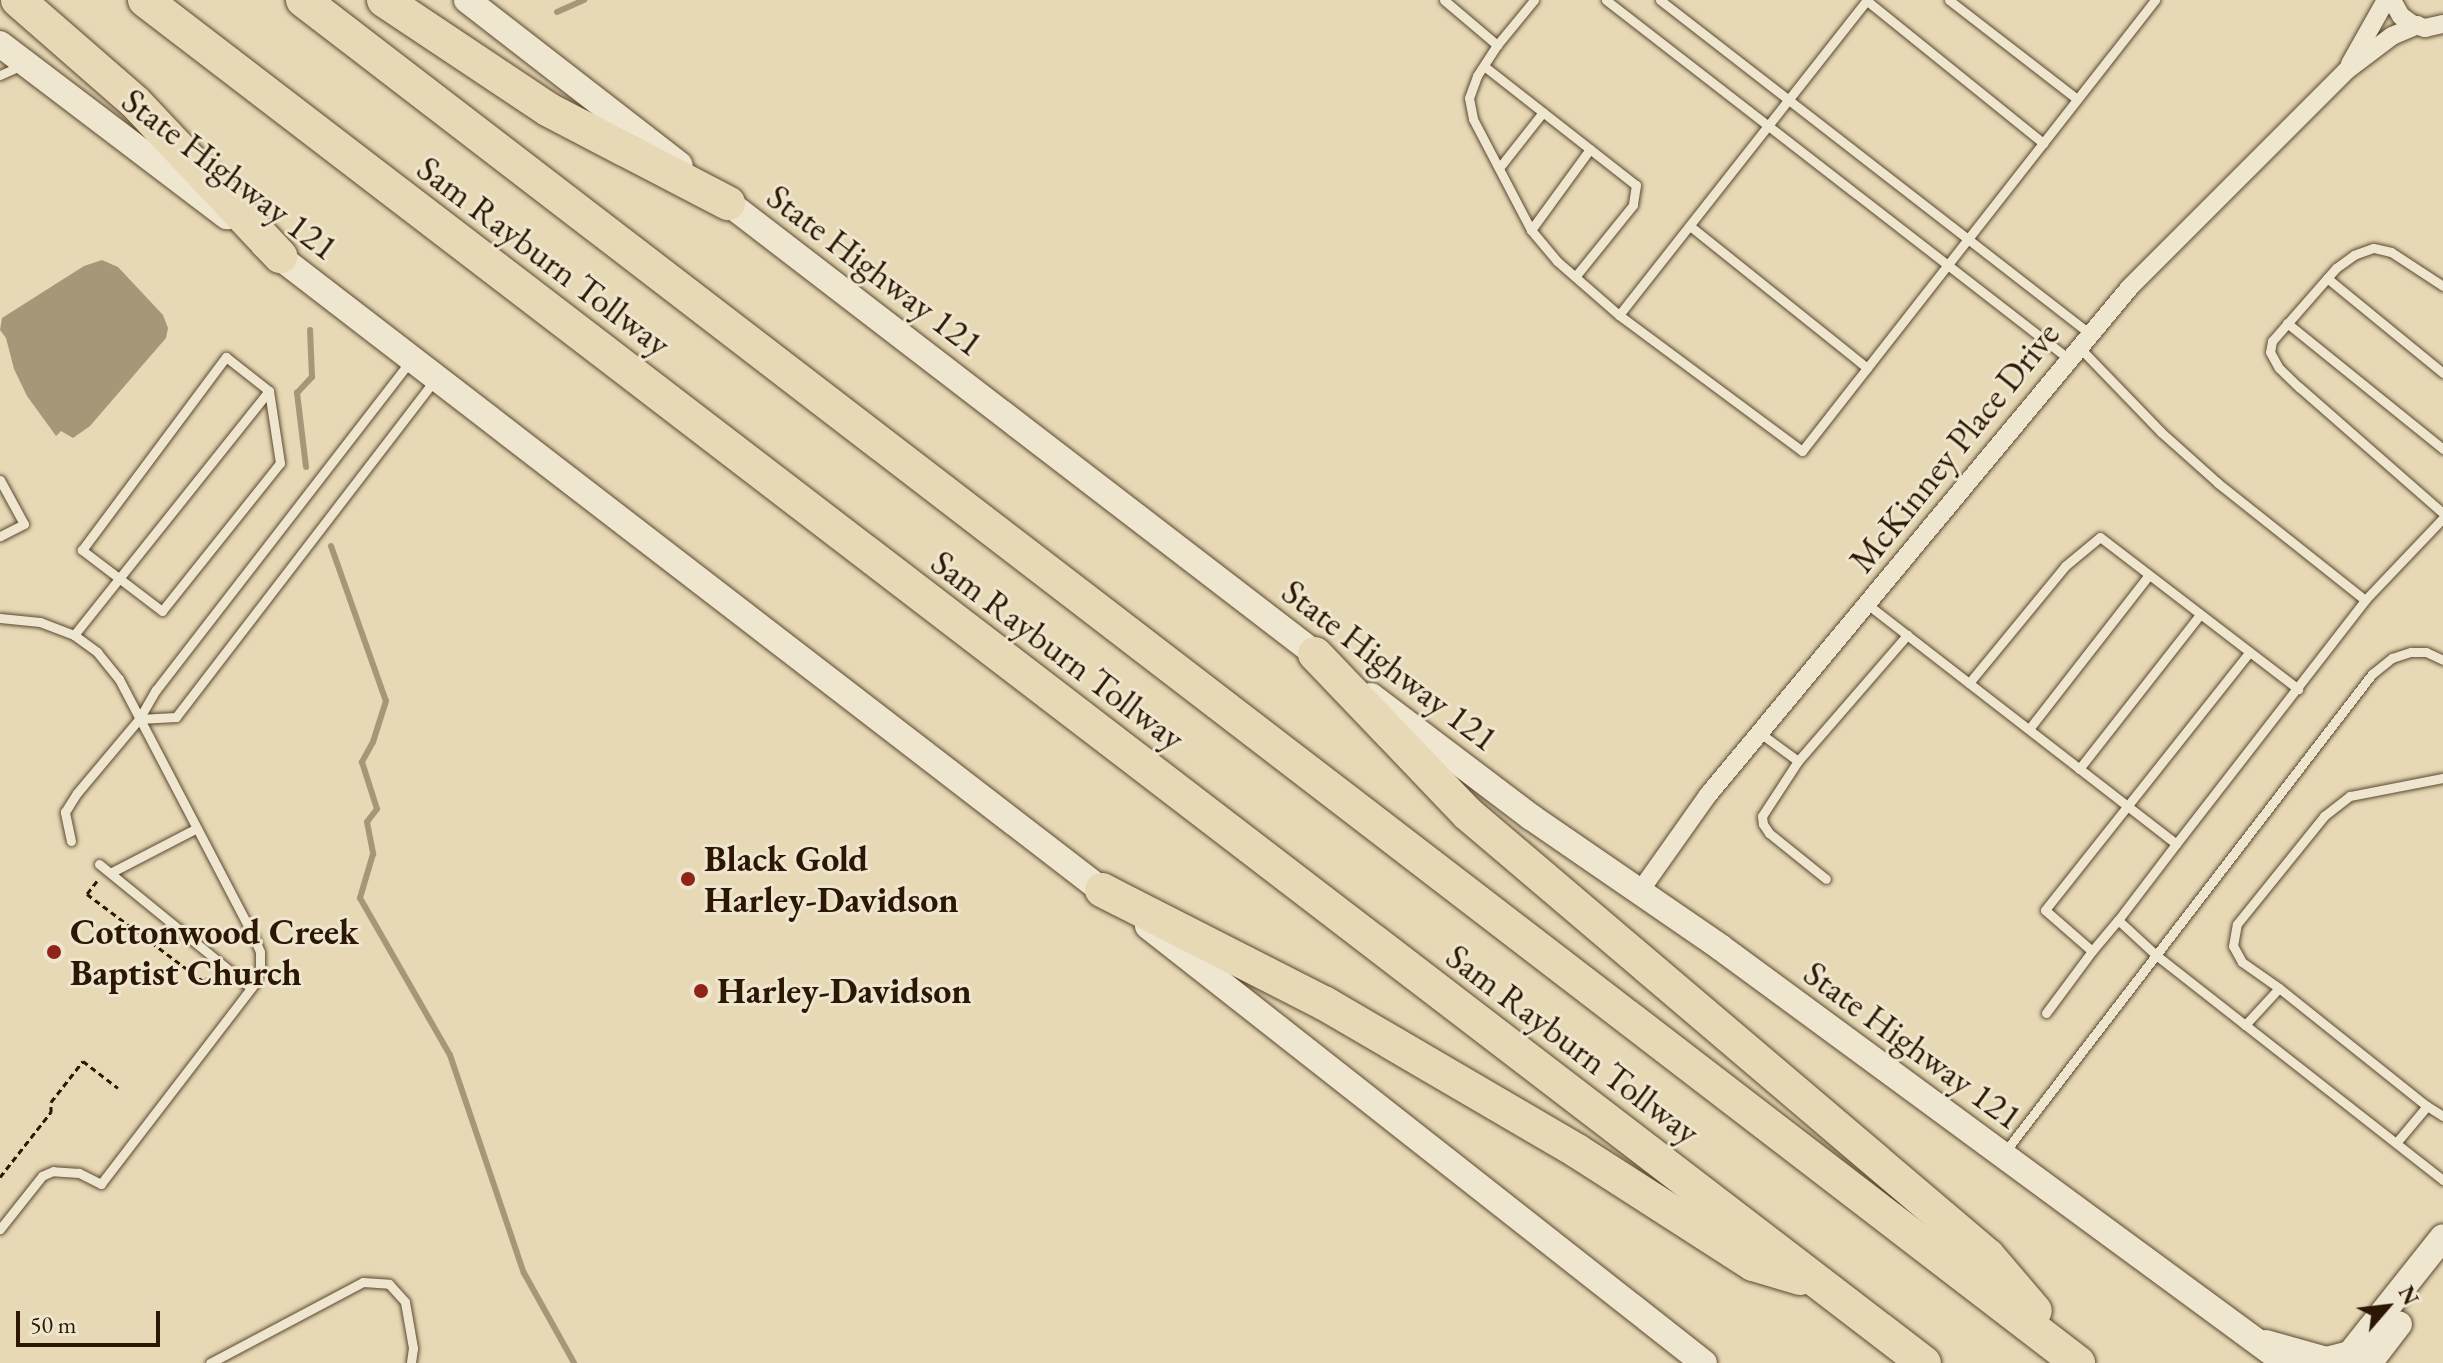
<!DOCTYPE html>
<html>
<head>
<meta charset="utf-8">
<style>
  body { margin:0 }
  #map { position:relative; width:2443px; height:1363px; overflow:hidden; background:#e7d9b5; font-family:"EB Garamond",serif }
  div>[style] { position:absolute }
  .water>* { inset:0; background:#a79779 }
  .stream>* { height:6px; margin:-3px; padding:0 3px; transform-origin:3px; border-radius:3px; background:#a79779 }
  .path>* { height:3px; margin-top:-1.5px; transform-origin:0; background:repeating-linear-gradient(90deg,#2c1705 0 6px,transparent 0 10px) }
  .roads { filter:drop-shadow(0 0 2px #5b4831) drop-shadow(0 0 2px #5b4831) }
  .service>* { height:9px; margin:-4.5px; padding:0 4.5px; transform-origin:4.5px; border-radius:4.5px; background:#efe6cf }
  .minor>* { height:18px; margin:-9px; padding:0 9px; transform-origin:9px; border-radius:9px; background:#efe6cf }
  .secondary>* { height:26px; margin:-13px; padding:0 13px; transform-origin:13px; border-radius:13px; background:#efe6cf }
  .motorway>* { height:34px; margin:-17px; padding:0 17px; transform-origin:17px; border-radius:17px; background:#e7d9b5 }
  .dots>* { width:22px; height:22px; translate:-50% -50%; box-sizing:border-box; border:4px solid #efe6cf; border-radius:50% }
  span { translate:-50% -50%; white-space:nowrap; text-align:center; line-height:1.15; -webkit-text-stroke:6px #efe6cf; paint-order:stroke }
  .street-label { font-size:36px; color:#2c1705 }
  .poi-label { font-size:36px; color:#2c1705; font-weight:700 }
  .left { translate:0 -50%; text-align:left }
  .north { position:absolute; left:2347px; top:1267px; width:80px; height:80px; -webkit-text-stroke:6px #efe6cf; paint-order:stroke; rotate:62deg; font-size:22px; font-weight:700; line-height:32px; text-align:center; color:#2c1705 }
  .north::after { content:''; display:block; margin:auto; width:28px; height:36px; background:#2c1705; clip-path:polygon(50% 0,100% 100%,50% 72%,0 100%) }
  .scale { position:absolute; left:16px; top:1311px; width:144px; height:36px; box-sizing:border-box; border:4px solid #2c1705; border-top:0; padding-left:10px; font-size:24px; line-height:28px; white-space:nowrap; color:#2c1705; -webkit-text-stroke:6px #efe6cf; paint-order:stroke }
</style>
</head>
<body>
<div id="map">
  <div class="water">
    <i style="clip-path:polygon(102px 260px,118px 267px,163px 315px,168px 328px,166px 338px,90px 426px,73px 438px,61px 431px,56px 436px,27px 396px,14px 369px,6px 338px,0 330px,2px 318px,84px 266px)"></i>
  </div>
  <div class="stream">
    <i style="left:557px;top:12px;width:30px;rotate:-24deg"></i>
    <i style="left:306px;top:467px;width:75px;rotate:-96.9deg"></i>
    <i style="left:297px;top:393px;width:22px;rotate:-47deg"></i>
    <i style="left:312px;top:377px;width:47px;rotate:-92.4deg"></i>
    <i style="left:331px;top:546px;width:164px;rotate:70.5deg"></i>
    <i style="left:386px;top:701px;width:43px;rotate:107.6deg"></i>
    <i style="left:373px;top:742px;width:23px;rotate:119deg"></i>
    <i style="left:362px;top:762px;width:49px;rotate:72.3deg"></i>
    <i style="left:377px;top:809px;width:16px;rotate:128deg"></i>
    <i style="left:367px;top:822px;width:33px;rotate:79deg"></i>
    <i style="left:373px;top:854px;width:46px;rotate:106.5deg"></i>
    <i style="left:360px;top:898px;width:181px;rotate:60.2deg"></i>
    <i style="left:450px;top:1055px;width:230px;rotate:71.3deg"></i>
    <i style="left:524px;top:1273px;width:103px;rotate:60.9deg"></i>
  </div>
  <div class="path">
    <i style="left:97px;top:881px;width:16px;rotate:128deg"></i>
    <i style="left:87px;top:894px;width:146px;rotate:36.9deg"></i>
    <i style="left:204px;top:982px;width:9px;rotate:-49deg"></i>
    <i style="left:0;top:1177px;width:83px;rotate:-51.9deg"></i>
    <i style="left:51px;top:1112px;width:10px;rotate:-90deg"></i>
    <i style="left:51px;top:1102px;width:52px;rotate:-52deg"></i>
    <i style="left:83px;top:1061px;width:44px;rotate:37.6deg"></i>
  </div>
  <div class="roads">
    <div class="service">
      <i style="left:1444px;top:0;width:70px;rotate:40.3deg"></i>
      <i style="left:1534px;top:0;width:58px;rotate:129.4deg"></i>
      <i style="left:1497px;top:45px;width:37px;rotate:123deg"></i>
      <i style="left:1477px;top:76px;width:23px;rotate:110deg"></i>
      <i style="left:1469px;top:98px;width:21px;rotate:79deg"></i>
      <i style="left:1473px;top:119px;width:125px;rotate:62.4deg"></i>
      <i style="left:1531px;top:230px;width:40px;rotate:50deg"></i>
      <i style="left:1557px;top:261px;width:82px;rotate:41.1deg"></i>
      <i style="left:1619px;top:315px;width:228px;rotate:36.6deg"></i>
      <i style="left:1802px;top:451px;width:573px;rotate:-51.95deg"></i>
      <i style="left:1606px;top:0;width:586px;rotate:37.79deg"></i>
      <i style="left:1660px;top:0;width:543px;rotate:37.82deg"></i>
      <i style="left:1866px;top:0;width:228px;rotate:38.9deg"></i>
      <i style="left:1949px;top:0;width:162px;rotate:37.7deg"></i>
      <i style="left:1484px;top:66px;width:193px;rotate:38.1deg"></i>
      <i style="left:1636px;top:185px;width:20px;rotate:99deg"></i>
      <i style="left:1633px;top:205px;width:92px;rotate:128.9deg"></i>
      <i style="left:0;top:75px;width:24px;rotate:-24deg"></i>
      <i style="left:1499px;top:168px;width:71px;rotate:-51.8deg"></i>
      <i style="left:1690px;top:226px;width:227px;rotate:38.7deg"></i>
      <i style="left:1531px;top:230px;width:100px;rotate:-53.9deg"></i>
      <i style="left:2327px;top:278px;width:150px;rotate:39.3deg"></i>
      <i style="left:2443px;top:286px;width:62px;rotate:-146.8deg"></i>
      <i style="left:2391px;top:252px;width:18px;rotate:-167deg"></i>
      <i style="left:2373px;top:248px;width:20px;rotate:160deg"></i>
      <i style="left:2354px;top:255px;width:22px;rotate:144deg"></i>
      <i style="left:2336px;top:268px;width:97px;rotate:131.2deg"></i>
      <i style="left:2272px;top:341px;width:11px;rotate:100deg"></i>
      <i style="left:2270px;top:352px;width:18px;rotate:61deg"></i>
      <i style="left:2279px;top:368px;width:28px;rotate:44deg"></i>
      <i style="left:2299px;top:387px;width:191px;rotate:41.2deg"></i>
      <i style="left:1619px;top:315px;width:401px;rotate:-51.8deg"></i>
      <i style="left:2287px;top:323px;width:201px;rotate:38.9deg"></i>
      <i style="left:226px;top:357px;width:55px;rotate:38.3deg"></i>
      <i style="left:269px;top:391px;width:73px;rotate:81.3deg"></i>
      <i style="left:280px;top:463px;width:189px;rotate:128.6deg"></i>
      <i style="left:162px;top:611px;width:101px;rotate:-142.7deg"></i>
      <i style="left:82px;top:550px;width:241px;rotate:-53.3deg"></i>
      <i style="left:0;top:480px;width:50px;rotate:61.4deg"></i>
      <i style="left:24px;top:524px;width:27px;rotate:153deg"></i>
      <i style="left:2365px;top:600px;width:113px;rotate:-46.4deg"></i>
      <i style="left:1867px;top:604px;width:391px;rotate:37.8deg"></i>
      <i style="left:2176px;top:844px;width:309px;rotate:-52.2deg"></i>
      <i style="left:2365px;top:600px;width:188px;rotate:-141.5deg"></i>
      <i style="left:2218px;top:483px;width:76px;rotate:-138.2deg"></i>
      <i style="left:2161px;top:432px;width:118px;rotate:-134deg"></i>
      <i style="left:0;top:618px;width:40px;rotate:5.7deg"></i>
      <i style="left:40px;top:622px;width:36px;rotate:21deg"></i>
      <i style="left:74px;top:635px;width:29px;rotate:36deg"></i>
      <i style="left:97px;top:652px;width:35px;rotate:51deg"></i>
      <i style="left:119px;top:679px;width:291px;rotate:62.4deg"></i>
      <i style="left:254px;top:937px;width:16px;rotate:68deg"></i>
      <i style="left:260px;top:952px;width:17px;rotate:90deg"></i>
      <i style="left:260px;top:969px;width:15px;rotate:110deg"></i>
      <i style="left:255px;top:983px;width:253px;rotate:127.5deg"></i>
      <i style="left:101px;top:1184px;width:25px;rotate:-153deg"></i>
      <i style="left:79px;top:1173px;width:26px;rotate:-176deg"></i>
      <i style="left:53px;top:1171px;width:12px;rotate:156deg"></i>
      <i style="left:42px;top:1176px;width:68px;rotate:128.4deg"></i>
      <i style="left:74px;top:635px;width:312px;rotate:-51.4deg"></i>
      <i style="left:1969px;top:683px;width:151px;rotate:-50.6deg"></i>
      <i style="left:2065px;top:566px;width:45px;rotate:-39.6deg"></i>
      <i style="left:2100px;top:537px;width:250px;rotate:37.5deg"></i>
      <i style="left:139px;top:719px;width:37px;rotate:-3deg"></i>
      <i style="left:176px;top:717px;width:426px;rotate:-52.5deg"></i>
      <i style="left:2029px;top:729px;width:195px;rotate:-52.1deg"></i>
      <i style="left:1760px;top:733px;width:47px;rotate:36.4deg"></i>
      <i style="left:1798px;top:761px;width:167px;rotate:-49.1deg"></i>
      <i style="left:1798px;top:761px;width:66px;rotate:123.2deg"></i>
      <i style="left:1762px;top:816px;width:8px;rotate:83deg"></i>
      <i style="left:1763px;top:824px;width:11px;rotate:56deg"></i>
      <i style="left:1769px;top:833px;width:73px;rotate:38.9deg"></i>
      <i style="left:2079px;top:769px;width:194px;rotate:-51.9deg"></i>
      <i style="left:71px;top:841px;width:30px;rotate:-102deg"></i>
      <i style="left:65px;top:812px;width:22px;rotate:-58deg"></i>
      <i style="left:77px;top:793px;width:97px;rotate:-50deg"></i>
      <i style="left:139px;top:719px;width:34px;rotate:-60deg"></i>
      <i style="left:156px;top:690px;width:417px;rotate:-52.3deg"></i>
      <i style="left:2176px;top:844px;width:96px;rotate:127.3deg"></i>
      <i style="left:2118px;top:920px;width:52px;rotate:42.6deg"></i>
      <i style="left:2156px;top:955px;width:365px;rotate:38.1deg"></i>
      <i style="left:99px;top:864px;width:196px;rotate:39.2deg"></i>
      <i style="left:112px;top:872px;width:93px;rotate:-27.4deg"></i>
      <i style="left:2118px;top:920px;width:40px;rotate:130deg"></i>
      <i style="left:2092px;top:951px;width:62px;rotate:-138.9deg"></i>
      <i style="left:2045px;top:910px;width:328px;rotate:-51.6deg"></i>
      <i style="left:2279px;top:988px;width:45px;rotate:-144.9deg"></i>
      <i style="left:2242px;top:962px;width:18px;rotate:-119deg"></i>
      <i style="left:2233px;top:946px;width:22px;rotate:-80deg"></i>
      <i style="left:2237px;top:924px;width:139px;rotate:-51.1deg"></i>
      <i style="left:2324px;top:816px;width:33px;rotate:-38deg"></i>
      <i style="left:2350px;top:796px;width:95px;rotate:-11deg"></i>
      <i style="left:2046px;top:1013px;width:77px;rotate:-53.4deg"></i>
      <i style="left:2245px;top:1025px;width:50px;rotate:-47.4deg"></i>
      <i style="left:2279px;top:988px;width:189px;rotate:38.6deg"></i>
      <i style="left:2427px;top:1106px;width:48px;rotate:130deg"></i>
      <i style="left:2427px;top:1106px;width:19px;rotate:32deg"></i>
      <i style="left:2004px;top:1153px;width:604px;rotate:-52.47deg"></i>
      <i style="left:2372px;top:674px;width:26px;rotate:-39deg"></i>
      <i style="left:2392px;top:658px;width:20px;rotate:-18deg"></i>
      <i style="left:2411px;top:652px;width:15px"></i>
      <i style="left:2426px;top:652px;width:19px;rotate:25deg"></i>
      <i style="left:210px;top:1363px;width:173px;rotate:-27.9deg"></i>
      <i style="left:363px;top:1282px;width:26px;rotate:4deg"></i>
      <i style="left:389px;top:1284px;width:24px;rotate:48deg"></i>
      <i style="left:405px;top:1302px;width:47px;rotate:80.1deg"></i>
      <i style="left:413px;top:1348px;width:15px;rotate:98deg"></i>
    </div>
    <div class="minor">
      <i style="left:2392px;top:0;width:18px;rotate:61deg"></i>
      <i style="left:2401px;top:16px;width:14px;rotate:36deg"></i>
      <i style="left:2412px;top:24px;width:14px;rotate:17deg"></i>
      <i style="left:2425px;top:28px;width:18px;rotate:-13deg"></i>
      <i style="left:2350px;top:64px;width:73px;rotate:-60.6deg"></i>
      <i style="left:1640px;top:891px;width:118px;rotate:-54.7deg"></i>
      <i style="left:1708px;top:795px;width:660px;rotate:-50.28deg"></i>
      <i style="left:2130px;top:287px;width:307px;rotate:-45deg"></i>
      <i style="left:2347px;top:70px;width:56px;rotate:-37.1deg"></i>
      <i style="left:2392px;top:36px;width:28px;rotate:-23deg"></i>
    </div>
    <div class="secondary">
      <i style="left:467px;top:0;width:269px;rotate:37.8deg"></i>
      <i style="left:0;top:44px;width:285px;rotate:37.2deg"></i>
      <i style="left:714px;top:192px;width:777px;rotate:37.52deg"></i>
      <i style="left:264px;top:245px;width:1077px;rotate:37.6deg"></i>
      <i style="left:1371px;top:696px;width:201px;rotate:37.1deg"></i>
      <i style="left:1531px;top:817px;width:229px;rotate:34.5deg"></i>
      <i style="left:1720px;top:947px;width:702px;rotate:36.32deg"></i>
      <i style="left:1148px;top:926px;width:707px;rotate:38.17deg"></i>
      <i style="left:2266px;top:1343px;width:62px;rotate:15.8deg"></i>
      <i style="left:2326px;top:1360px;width:25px;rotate:-14deg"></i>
      <i style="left:2350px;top:1354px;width:149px;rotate:-51.5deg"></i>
      <i style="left:2369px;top:1363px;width:49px;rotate:-52.4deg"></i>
    </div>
    <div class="motorway">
      <i style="left:18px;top:0;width:155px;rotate:41.1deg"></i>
      <i style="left:135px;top:102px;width:212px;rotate:46.7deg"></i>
      <i style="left:145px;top:0;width:2241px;rotate:37.46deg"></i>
      <i style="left:303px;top:0;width:2238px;rotate:37.52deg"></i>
      <i style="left:384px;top:0;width:198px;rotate:33.7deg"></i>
      <i style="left:549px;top:110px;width:202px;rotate:27.5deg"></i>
      <i style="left:1315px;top:654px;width:221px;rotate:46.3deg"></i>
      <i style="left:1468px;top:814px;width:682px;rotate:40.36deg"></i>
      <i style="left:1988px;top:1256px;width:72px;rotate:49.5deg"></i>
      <i style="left:1102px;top:890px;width:249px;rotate:27deg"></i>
      <i style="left:1324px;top:1003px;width:293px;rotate:30.3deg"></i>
      <i style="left:1577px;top:1151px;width:209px;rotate:32.7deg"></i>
      <i style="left:1753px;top:1264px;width:49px;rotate:16.6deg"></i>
    </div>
  </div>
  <div class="dots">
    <i style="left:688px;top:879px;background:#8f2418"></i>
    <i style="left:54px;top:952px;background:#8f2418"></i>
    <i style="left:701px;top:991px;background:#8f2418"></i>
  </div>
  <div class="street-label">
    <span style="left:230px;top:174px;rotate:37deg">State Highway 121</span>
    <span style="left:544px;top:256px;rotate:37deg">Sam Rayburn Tollway</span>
    <span style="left:875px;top:270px;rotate:37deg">State Highway 121</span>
    <span style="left:1954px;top:447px;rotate:-51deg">McKinney Place Drive</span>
    <span style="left:1058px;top:650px;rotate:37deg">Sam Rayburn Tollway</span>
    <span style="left:1390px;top:665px;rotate:37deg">State Highway 121</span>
    <span style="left:1573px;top:1044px;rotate:37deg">Sam Rayburn Tollway</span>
    <span style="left:1913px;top:1045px;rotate:36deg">State Highway 121</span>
  </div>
  <div class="poi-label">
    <span class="left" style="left:704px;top:879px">Black Gold<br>Harley-Davidson</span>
    <span class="left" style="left:70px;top:952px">Cottonwood Creek<br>Baptist Church</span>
    <span class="left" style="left:717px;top:991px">Harley-Davidson</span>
  </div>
  <div class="north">N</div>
  <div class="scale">50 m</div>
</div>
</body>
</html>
